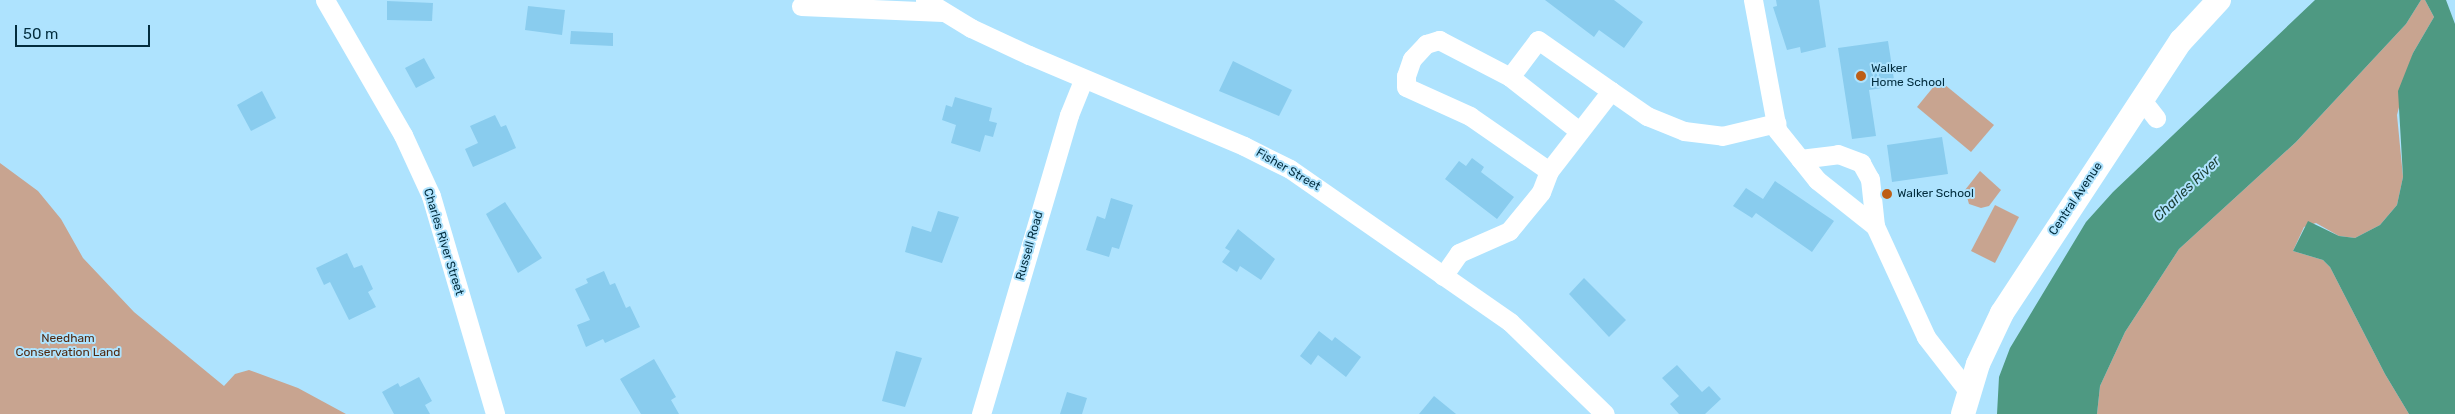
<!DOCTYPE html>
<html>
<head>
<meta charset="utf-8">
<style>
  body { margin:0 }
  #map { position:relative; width:2455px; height:414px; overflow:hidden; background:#aee3fe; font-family:Rubik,sans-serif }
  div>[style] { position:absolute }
  .green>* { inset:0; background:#c8a490 }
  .water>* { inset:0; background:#4e9982 }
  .building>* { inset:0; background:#89ccee }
  .minor>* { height:19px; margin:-9.5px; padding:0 9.5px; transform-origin:9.5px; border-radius:9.5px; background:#fff }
  .major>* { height:24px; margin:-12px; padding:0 12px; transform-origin:12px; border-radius:12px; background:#fff }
  .dots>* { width:14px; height:14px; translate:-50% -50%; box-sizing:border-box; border:2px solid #aee3fe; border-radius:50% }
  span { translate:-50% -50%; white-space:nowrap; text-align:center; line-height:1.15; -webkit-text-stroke:4px #aee3fe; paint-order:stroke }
  .poi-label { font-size:12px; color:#022d3e }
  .left { translate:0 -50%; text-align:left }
  .street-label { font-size:12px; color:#022d3e }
  .park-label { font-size:12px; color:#502910 }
  .water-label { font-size:14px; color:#1b3e33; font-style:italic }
  .scale { position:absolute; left:15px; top:25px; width:135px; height:22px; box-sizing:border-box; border:2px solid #022d3e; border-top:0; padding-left:6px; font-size:15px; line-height:18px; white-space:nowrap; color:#022d3e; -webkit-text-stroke:4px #aee3fe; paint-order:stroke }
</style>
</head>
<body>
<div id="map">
  <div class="green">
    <i style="clip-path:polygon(2421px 0,2425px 0,2434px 17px,2413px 53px,2397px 115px,2403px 177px,2397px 205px,2380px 225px,2355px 238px,2339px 236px,2316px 223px,2304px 227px,2293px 251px,2323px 260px,2330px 267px,2385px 374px,2409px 414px,2097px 414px,2100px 386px,2125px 332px,2179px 249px,2296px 142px,2406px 24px)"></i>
    <i style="clip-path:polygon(1939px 80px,1994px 125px,1971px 152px,1917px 107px)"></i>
    <i style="clip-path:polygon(0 163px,38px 191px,61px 219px,83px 258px,134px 312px,224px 386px,235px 374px,249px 370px,298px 388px,346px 414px,0 414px)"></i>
    <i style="clip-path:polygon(1980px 171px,2001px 190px,1989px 206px,1981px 208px,1969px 204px,1965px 190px)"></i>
    <i style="clip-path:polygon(1995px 205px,2019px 217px,1995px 263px,1971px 251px)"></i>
  </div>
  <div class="water">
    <i style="clip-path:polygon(2315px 0,2421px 0,2406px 24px,2296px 142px,2179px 249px,2125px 332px,2100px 386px,2097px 414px,1997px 414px,1999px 377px,2010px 348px,2086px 222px,2113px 192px)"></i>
    <i style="clip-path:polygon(2425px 0,2446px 0,2455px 24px,2455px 414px,2409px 414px,2385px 374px,2330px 267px,2323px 260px,2293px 251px,2308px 221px,2339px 236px,2355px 238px,2380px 225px,2397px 205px,2403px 177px,2398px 91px,2413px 53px,2434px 17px)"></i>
  </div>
  <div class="building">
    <i style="clip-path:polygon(1545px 0,1614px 0,1643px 22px,1624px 48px,1599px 30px,1594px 37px)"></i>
    <i style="clip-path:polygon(1776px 0,1819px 0,1826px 47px,1801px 53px,1800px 47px,1787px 50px,1773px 7px,1777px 6px)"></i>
    <i style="clip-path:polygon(387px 1px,433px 3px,432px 21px,387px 20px)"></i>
    <i style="clip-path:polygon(528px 6px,565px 10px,562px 35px,525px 30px)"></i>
    <i style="clip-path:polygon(571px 31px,613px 33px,613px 46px,570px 44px)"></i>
    <i style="clip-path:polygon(1888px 41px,1895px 86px,1869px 90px,1876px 136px,1852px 139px,1838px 48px)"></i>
    <i style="clip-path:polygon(424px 58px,435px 78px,416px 88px,405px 68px)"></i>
    <i style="clip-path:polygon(1233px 61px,1292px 90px,1279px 116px,1219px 91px)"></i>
    <i style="clip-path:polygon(262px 91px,276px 118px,251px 131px,237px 105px)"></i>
    <i style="clip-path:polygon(955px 97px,992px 108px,989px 121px,997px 123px,993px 137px,985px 135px,980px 152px,951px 143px,956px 125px,942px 120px,946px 105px,952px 107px)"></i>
    <i style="clip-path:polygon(495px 115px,501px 127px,506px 125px,516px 148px,473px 167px,465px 149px,478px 143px,470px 126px)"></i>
    <i style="clip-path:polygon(1942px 137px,1948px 174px,1892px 182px,1887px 145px)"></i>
    <i style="clip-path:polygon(1472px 158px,1484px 167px,1481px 172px,1514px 197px,1497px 219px,1445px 179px,1459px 161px,1466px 166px)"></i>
    <i style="clip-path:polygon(1775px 181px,1834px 221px,1812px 252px,1756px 213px,1752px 218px,1733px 206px,1746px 188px,1763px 199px)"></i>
    <i style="clip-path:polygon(1111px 198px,1133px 205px,1119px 249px,1112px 247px,1109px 257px,1086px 250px,1097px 216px,1105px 219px)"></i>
    <i style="clip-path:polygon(505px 202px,542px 258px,518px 273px,486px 214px)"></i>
    <i style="clip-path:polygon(938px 211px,959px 217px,942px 263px,905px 252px,912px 226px,931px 232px)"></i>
    <i style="clip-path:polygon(1238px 229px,1275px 259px,1261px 280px,1240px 266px,1237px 272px,1222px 262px,1230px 251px,1225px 248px)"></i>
    <i style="clip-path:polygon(347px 253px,354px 268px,362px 265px,373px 289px,368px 292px,376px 307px,349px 320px,330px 282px,324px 285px,316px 268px)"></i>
    <i style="clip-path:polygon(604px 271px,610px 285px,615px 283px,626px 308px,630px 306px,640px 327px,605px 343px,603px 339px,586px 347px,577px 325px,590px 320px,575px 289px,588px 283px,586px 279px)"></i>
    <i style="clip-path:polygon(1584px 278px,1626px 320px,1609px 337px,1569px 294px)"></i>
    <i style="clip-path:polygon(1319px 331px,1332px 341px,1335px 337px,1361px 357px,1346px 377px,1318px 355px,1311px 365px,1300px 356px)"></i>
    <i style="clip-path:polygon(896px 351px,922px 358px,905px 407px,882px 401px)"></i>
    <i style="clip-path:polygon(654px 359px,676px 397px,671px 400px,679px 414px,641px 414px,620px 379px)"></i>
    <i style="clip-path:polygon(1677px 365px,1702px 392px,1709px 386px,1721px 399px,1705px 414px,1679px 414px,1670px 404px,1679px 396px,1662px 378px)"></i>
    <i style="clip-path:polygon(419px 377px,432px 401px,425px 405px,430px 414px,394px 414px,382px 392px,398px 383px,400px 387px)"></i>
    <i style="clip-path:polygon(1067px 392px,1087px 398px,1082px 414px,1060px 414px)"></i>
    <i style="clip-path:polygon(1434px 396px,1456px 414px,1419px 414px)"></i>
  </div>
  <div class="minor">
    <i style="left:325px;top:0;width:156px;rotate:60deg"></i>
    <i style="left:403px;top:135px;width:67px;rotate:65.3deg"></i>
    <i style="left:431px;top:196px;width:227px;rotate:73.6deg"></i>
    <i style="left:925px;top:0;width:54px;rotate:31.3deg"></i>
    <i style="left:971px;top:28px;width:64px;rotate:25deg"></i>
    <i style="left:1029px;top:55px;width:233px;rotate:22.9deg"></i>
    <i style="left:1244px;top:146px;width:51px;rotate:26.6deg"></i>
    <i style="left:1290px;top:169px;width:268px;rotate:34.8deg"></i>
    <i style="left:1510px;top:322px;width:132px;rotate:44.1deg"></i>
    <i style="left:1753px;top:0;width:132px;rotate:79.5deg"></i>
    <i style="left:1777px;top:130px;width:64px;rotate:51.3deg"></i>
    <i style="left:1817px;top:180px;width:74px;rotate:38.4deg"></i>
    <i style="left:1875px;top:226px;width:122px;rotate:65.3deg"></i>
    <i style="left:1926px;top:337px;width:68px;rotate:52.1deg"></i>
    <i style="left:801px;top:6px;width:142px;rotate:2.4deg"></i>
    <i style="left:1510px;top:77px;width:88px;rotate:38deg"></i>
    <i style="left:1611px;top:91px;width:101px;rotate:127.8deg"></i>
    <i style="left:1549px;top:171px;width:96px;rotate:-145.2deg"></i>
    <i style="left:1470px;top:116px;width:70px;rotate:-155.6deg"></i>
    <i style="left:1406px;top:87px;width:11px;rotate:-90deg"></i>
    <i style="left:1406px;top:76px;width:18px;rotate:-71deg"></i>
    <i style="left:1412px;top:59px;width:21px;rotate:-47deg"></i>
    <i style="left:1426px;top:44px;width:14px;rotate:-17deg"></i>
    <i style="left:1439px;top:40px;width:80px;rotate:27.5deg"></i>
    <i style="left:1510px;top:77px;width:46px;rotate:-52.9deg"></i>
    <i style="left:1538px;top:40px;width:89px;rotate:34.9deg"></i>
    <i style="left:1611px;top:91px;width:44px;rotate:34.8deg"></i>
    <i style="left:1647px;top:116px;width:40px;rotate:22deg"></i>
    <i style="left:1684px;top:131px;width:38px;rotate:7deg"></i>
    <i style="left:1722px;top:136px;width:56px;rotate:-13.5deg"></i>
    <i style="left:2142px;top:100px;width:23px;rotate:52deg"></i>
    <i style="left:1800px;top:159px;width:38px;rotate:-7deg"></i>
    <i style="left:1838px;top:154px;width:25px;rotate:21deg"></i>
    <i style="left:1861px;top:163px;width:18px;rotate:61deg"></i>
    <i style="left:1870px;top:179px;width:47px;rotate:83.9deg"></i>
    <i style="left:1443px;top:276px;width:28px;rotate:-55deg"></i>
    <i style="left:1459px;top:253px;width:55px;rotate:-23.7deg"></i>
    <i style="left:1509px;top:231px;width:50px;rotate:-50.6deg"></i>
    <i style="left:1541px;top:192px;width:22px;rotate:-69deg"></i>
    <i style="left:981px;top:414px;width:312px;rotate:-73.6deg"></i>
    <i style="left:1069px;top:115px;width:38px;rotate:-68deg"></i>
  </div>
  <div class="major">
    <i style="left:1963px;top:414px;width:52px;rotate:-73.3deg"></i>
    <i style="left:1978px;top:364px;width:56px;rotate:-64.8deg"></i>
    <i style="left:2002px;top:313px;width:326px;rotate:-56.7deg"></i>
    <i style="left:2181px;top:41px;width:56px;rotate:-47.2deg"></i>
  </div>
  <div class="dots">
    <i style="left:1861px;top:76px;background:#bd5e16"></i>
    <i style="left:1887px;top:194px;background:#bd5e16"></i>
  </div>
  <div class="poi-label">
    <span class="left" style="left:1871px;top:76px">Walker<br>Home School</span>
    <span class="left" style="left:1897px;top:194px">Walker School</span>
  </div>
  <div class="street-label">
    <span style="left:1288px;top:170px;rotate:30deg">Fisher Street</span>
    <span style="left:2076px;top:199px;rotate:-56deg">Central Avenue</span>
    <span style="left:443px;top:242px;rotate:73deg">Charles River Street</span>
    <span style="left:1030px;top:246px;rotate:-74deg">Russell Road</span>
  </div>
  <div class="park-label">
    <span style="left:68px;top:346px">Needham<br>Conservation Land</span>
  </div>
  <div class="water-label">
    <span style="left:2187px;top:189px;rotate:-44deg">Charles River</span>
  </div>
  <div class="scale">50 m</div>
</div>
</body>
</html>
